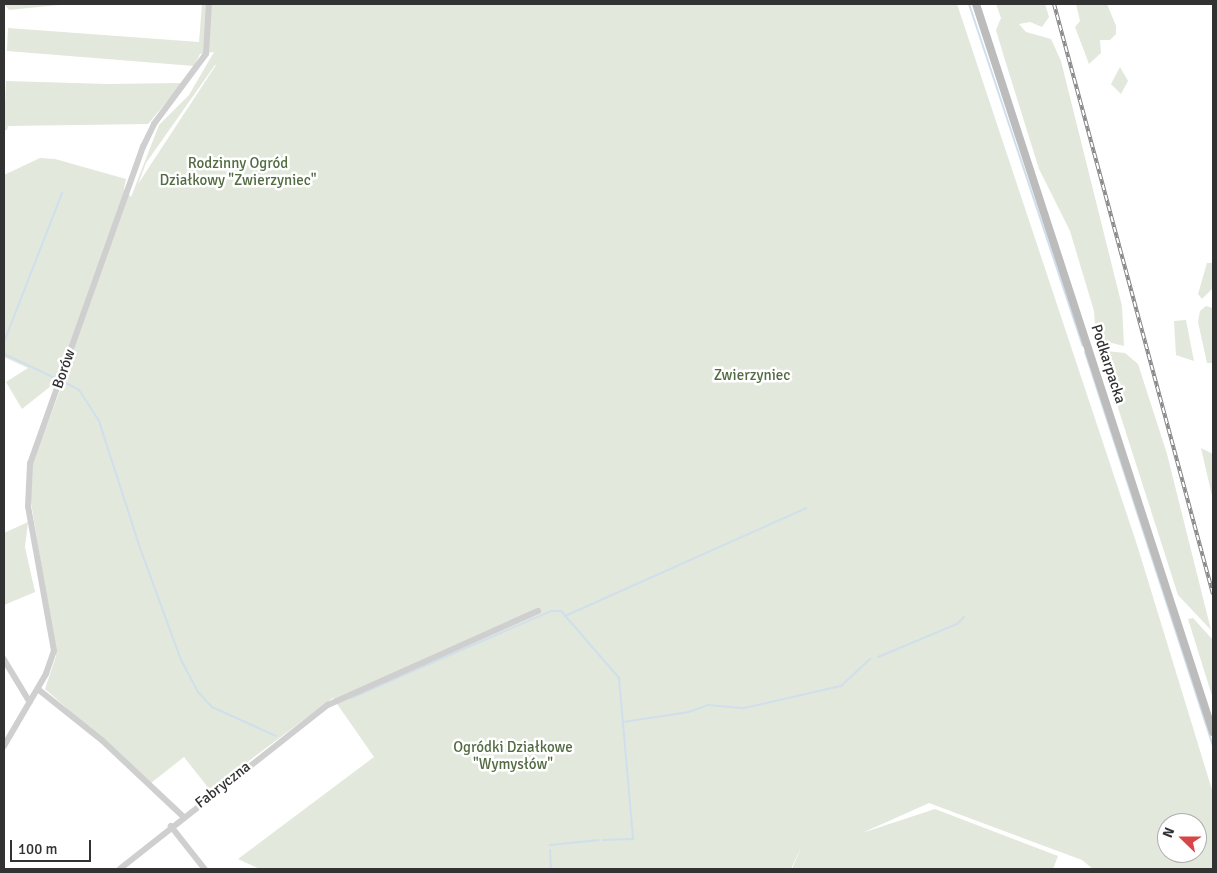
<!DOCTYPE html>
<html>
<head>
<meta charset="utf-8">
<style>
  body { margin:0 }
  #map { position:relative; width:1217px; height:873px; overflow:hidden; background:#fff; font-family:Signika,sans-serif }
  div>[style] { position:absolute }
  .green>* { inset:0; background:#e2e8dc }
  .stream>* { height:2px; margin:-1px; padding:0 1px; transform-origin:1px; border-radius:1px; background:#d0dfeb }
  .street>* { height:5.5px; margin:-2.75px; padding:0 2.75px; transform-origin:2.75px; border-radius:2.75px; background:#cfcfcf }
  .secondary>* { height:8px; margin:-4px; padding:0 4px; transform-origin:4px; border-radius:4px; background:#bcbcbc }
  .rail>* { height:4px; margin-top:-2px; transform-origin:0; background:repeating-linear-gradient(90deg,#fff 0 5.5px,#878787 0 11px); box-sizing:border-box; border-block:1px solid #878787 }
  span { translate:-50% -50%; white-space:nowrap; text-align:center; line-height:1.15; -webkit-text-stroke:5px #fff; paint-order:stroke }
  .park-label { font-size:15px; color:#536b42 }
  .street-label { font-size:15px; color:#323232 }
  .frame { position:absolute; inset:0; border:5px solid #323232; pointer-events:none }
  .north { position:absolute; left:1157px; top:813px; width:50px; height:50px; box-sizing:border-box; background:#fff; border:1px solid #adadad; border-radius:50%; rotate:292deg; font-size:14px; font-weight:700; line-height:20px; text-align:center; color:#323232 }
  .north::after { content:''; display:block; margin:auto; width:18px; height:22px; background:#d84547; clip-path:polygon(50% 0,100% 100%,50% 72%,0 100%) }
  .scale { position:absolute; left:10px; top:840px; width:81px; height:22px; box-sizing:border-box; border:2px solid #323232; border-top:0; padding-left:6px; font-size:15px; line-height:18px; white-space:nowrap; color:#323232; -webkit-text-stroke:4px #fff; paint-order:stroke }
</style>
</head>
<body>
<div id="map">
  <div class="green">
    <i style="clip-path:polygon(4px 4px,69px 4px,9px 10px)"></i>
    <i style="clip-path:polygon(evenodd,202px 4px,957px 4px,1138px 548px,1213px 793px,1213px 869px,1093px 869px,1082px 860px,929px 803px,862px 833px,935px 809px,1058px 856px,1053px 869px,792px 869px,802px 845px,791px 869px,260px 869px,238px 859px,374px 757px,333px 698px,210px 790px,184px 757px,151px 783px,45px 689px,56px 656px,30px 496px,32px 465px,62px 385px,56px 382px,22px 409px,6px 382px,28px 368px,4px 357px,4px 175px,40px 158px,55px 159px,126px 179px,124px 189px,131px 197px,159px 125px,189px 95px,214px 52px,200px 54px,194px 66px,7px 51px,8px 28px,199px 42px,202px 4px,215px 65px,216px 65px,138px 184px,146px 163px,215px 65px,202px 4px,1167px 823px,1197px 823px,1197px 853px,1167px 853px,1167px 823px)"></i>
    <i style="clip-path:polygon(996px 4px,1045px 4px,1049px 17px,1042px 27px,1030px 22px,1019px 24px,1026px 32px,1051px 39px,1061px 61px,1122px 306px,1124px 346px,1096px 339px,1094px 311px,1070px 231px,1039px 169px,1004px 57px,996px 30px,1001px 18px)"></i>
    <i style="clip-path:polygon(1076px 4px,1107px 4px,1116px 26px,1116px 34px,1110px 40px,1100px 40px,1101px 53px,1089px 64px,1075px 27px,1080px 21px)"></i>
    <i style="clip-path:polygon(1120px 67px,1128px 81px,1121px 94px,1111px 84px)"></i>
    <i style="clip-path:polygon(6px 81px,107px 84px,182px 83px,148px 124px,8px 126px,7px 130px,4px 130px)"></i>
    <i style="clip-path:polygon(1207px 263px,1213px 263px,1213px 288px,1202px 299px,1198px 294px)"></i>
    <i style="clip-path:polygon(1206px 306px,1213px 308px,1213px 363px,1207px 363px,1198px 322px,1200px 311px)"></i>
    <i style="clip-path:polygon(1186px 320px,1192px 351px,1194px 361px,1176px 355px,1174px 321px)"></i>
    <i style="clip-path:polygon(1106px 351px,1125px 353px,1138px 364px,1167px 454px,1211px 630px,1178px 595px,1103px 361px)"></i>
    <i style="clip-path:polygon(1201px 448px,1213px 454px,1213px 500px)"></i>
    <i style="clip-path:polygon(28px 522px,25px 547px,35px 592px,4px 605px,4px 533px)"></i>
    <i style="clip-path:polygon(1193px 618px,1213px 640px,1213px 699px,1188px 619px)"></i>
  </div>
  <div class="stream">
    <i style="left:969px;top:4px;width:360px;rotate:71.6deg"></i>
    <i style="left:4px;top:342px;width:160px;rotate:-68.7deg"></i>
    <i style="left:1085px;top:352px;width:415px;rotate:72deg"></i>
    <i style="left:4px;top:354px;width:59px;rotate:25.3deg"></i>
    <i style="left:64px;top:382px;width:17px;rotate:28deg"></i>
    <i style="left:79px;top:390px;width:37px;rotate:57deg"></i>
    <i style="left:99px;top:421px;width:133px;rotate:72.1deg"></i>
    <i style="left:140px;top:548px;width:119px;rotate:69.9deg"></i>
    <i style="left:181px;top:660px;width:36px;rotate:62deg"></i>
    <i style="left:198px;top:692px;width:21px;rotate:47deg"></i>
    <i style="left:212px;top:707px;width:70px;rotate:24.4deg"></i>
    <i style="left:565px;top:616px;width:264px;rotate:-24.1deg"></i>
    <i style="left:878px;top:657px;width:86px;rotate:-22.7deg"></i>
    <i style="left:957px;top:624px;width:10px;rotate:-45deg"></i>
    <i style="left:351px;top:698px;width:218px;rotate:-23.5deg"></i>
    <i style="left:551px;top:611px;width:10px"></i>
    <i style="left:561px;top:611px;width:89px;rotate:49.1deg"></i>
    <i style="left:619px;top:678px;width:162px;rotate:85deg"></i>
    <i style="left:633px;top:839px;width:30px;rotate:178deg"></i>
    <i style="left:623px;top:722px;width:67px;rotate:-8.6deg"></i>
    <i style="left:689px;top:712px;width:20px;rotate:-20deg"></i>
    <i style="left:708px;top:705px;width:36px;rotate:5deg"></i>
    <i style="left:744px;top:708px;width:99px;rotate:-12.8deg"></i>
    <i style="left:841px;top:686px;width:40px;rotate:-43deg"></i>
    <i style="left:550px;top:845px;width:49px;rotate:-5.8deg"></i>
    <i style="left:550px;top:850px;width:19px;rotate:87deg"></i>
  </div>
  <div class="street">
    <i style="left:4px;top:659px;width:50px;rotate:58.8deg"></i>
    <i style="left:38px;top:689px;width:82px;rotate:38.6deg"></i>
    <i style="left:102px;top:740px;width:111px;rotate:43.2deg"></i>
    <i style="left:4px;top:746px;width:83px;rotate:-59.7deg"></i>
    <i style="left:46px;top:674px;width:24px;rotate:-71deg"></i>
    <i style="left:54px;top:651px;width:146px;rotate:-100.2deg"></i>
    <i style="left:28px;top:507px;width:43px;rotate:-87.3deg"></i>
    <i style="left:30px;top:464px;width:337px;rotate:-70.4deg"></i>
    <i style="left:143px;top:147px;width:25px;rotate:-64deg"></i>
    <i style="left:154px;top:124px;width:87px;rotate:-53.4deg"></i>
    <i style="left:206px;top:54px;width:50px;rotate:-86.6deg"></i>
    <i style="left:171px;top:826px;width:55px;rotate:51.7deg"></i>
    <i style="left:120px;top:869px;width:265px;rotate:-38.3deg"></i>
    <i style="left:328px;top:705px;width:230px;rotate:-24.1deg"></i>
  </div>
  <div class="secondary">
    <i style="left:976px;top:4px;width:766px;rotate:71.97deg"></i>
  </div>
  <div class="rail">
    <i style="left:1054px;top:4px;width:611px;rotate:74.92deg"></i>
  </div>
  <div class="park-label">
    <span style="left:238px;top:172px">Rodzinny Ogród<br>Działkowy "Zwierzyniec"</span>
    <span style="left:752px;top:376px">Zwierzyniec</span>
    <span style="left:513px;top:756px">Ogródki Działkowe<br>"Wymysłów"</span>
  </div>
  <div class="street-label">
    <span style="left:1108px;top:364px;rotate:72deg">Podkarpacka</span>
    <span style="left:64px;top:369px;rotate:-71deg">Borów</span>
    <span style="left:223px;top:785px;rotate:-38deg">Fabryczna</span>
  </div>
  <div class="frame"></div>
  <div class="north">N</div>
  <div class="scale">100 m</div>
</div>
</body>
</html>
